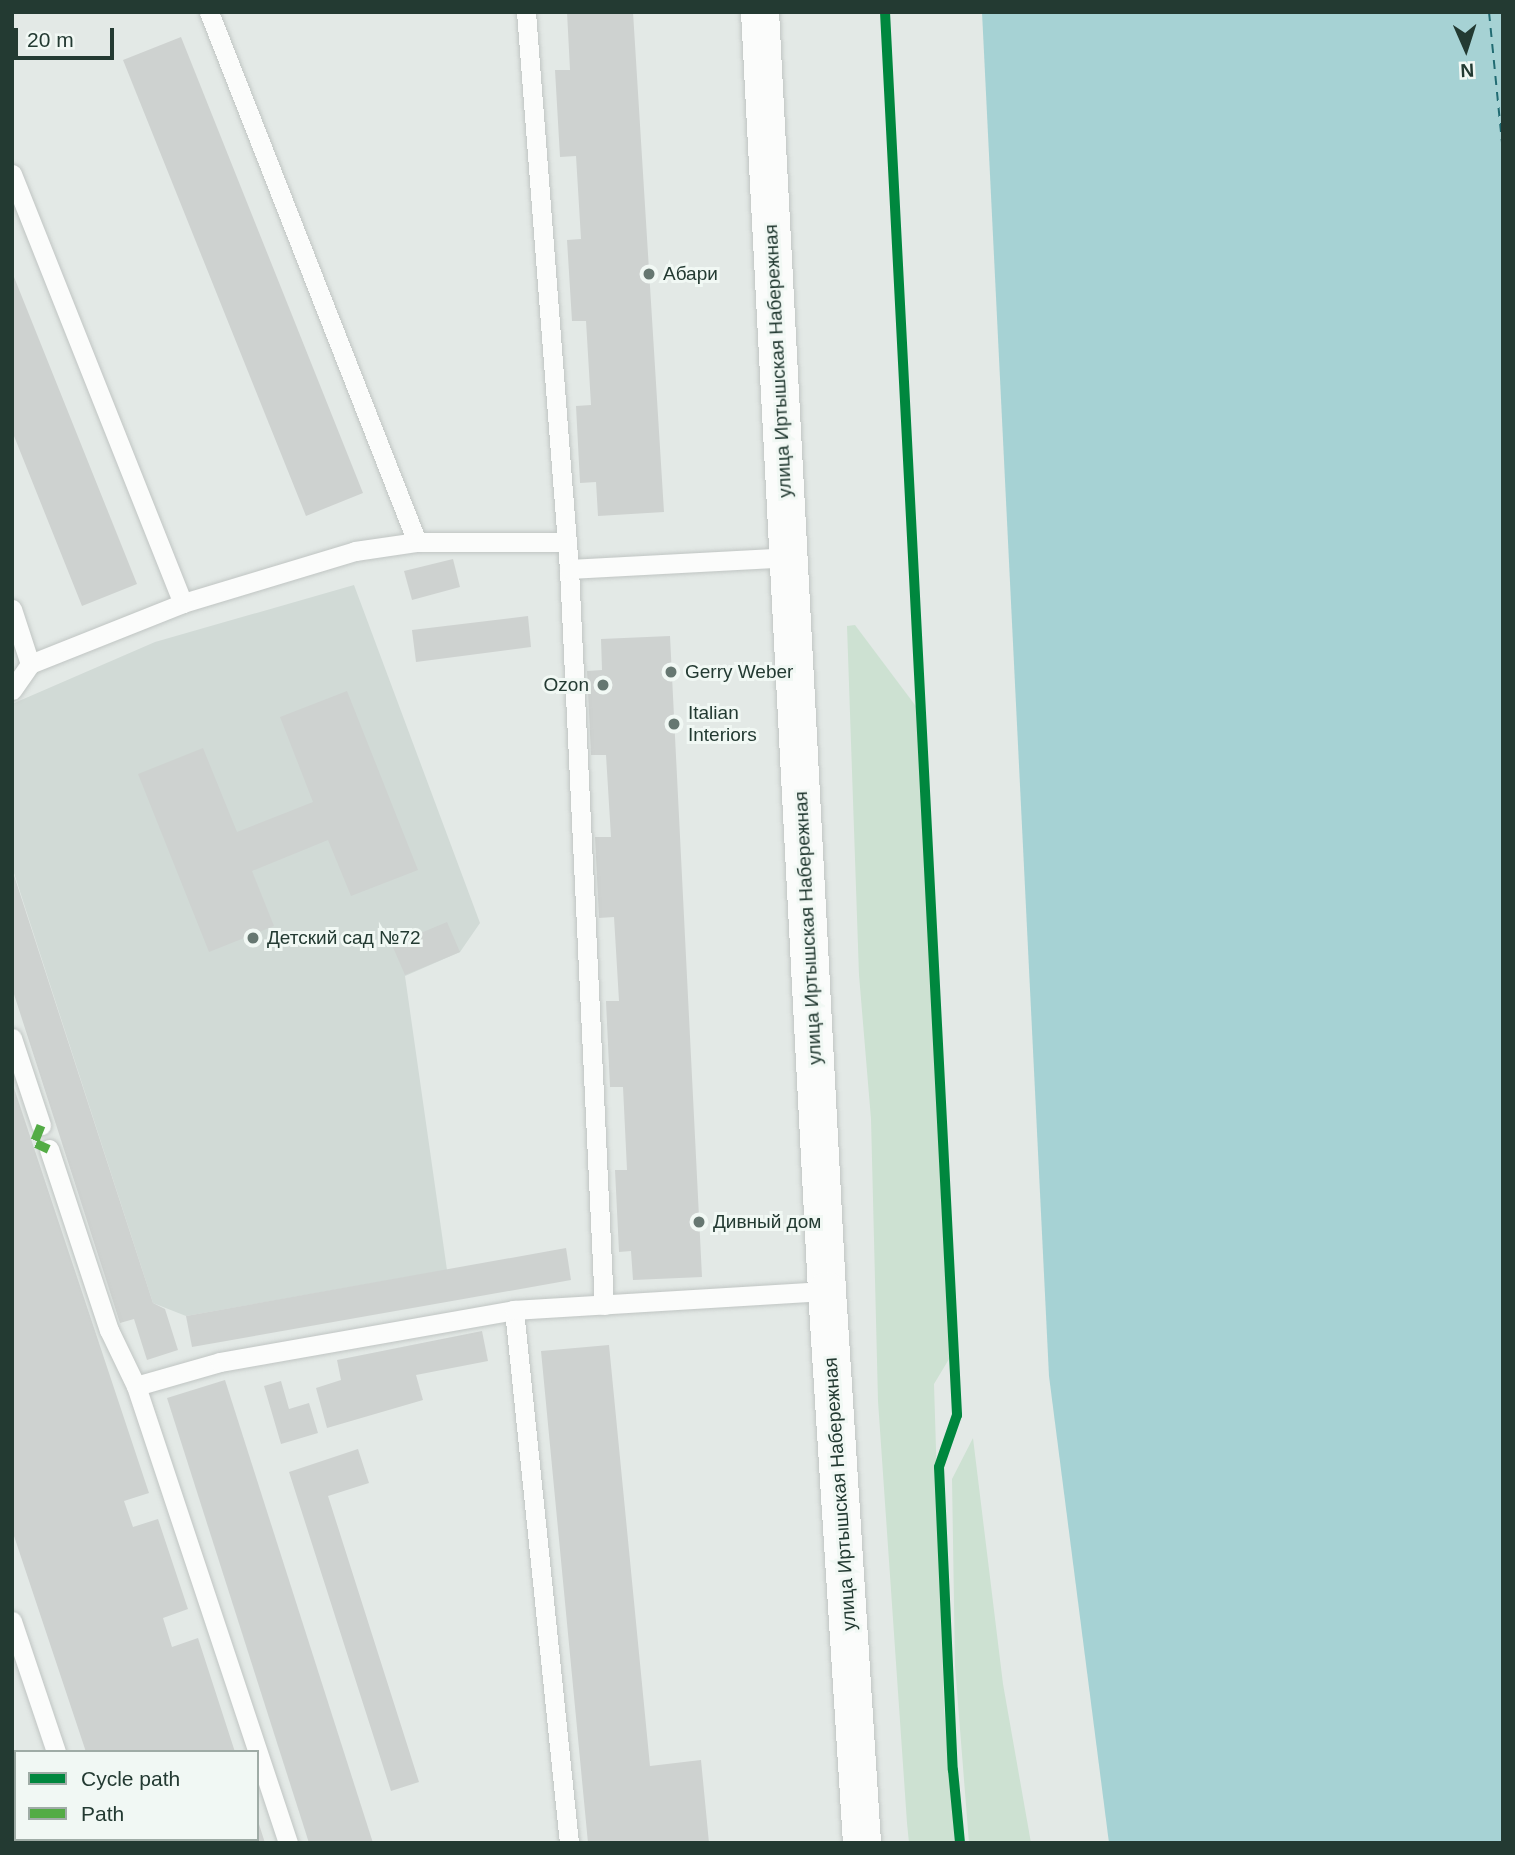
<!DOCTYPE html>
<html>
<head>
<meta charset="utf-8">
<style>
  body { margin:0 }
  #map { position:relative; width:1515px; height:1855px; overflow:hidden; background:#e3e9e6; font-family:Helvetica,sans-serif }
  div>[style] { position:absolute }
  .built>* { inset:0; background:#d1dad6 }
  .green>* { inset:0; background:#cde1d2 }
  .water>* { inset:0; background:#a6d2d4 }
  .ferry>* { height:2px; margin-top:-1px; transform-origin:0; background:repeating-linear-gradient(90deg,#216b72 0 9px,transparent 0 16px) }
  .building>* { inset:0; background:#ced2d0 }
  .roads { filter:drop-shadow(0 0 2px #c0c5c3) drop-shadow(0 0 2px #c0c5c3) }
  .lane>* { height:19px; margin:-9.5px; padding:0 9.5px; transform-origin:9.5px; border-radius:9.5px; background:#fbfcfb }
  .secondary>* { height:38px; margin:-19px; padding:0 19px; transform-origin:19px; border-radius:19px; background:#fbfcfb }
  .quiet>* { height:9px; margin-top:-4.5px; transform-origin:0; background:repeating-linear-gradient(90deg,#53ac45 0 18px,transparent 0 27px) }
  .cycleway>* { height:10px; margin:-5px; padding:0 5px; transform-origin:5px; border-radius:5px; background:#00873e }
  .dots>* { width:19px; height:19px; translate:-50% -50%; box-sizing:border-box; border:4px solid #f1f8f4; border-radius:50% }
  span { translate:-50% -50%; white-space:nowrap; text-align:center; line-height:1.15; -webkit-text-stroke:6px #f1f8f4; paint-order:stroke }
  .poi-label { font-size:19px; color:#233a32 }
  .left { translate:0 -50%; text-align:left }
  .right { translate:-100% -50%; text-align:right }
  .street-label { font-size:19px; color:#233a32 }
  .frame { position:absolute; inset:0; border:14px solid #233a32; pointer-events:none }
  .legend { position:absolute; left:14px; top:1750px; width:245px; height:91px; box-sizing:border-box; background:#f1f8f4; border:2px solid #9faca6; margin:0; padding:9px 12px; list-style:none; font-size:21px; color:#233a32 }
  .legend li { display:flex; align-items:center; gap:14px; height:35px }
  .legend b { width:35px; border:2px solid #9faca6 }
  .north { position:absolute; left:1431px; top:14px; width:70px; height:70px; -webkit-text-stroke:5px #f1f8f4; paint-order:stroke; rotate:177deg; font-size:19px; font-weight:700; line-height:28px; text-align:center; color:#233a32 }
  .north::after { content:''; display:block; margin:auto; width:24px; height:32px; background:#233a32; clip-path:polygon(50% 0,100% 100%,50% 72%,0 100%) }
  .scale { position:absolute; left:14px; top:28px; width:100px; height:32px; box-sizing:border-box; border:4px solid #233a32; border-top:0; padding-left:9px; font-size:21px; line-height:24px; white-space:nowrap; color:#233a32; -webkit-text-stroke:5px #f1f8f4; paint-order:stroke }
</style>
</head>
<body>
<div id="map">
  <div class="built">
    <i style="clip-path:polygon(354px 585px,480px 923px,460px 952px,405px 976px,447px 1270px,186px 1316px,153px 1303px,12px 867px,12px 704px,155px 642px)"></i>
  </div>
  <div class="green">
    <i style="clip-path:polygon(855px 625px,918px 709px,949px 1359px,934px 1384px,944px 1708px,955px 1843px,909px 1843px,907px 1823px,878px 1401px,871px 1119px,859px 975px,847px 626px)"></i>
    <i style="clip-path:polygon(973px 1438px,1003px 1684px,1031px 1843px,969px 1843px,955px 1666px,952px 1479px)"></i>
  </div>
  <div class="water">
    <i style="clip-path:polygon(982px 12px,1503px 12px,1503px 1843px,1109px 1843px,1049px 1376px)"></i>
  </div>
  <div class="ferry">
    <i style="left:1489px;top:12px;width:141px;rotate:84.3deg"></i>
  </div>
  <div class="building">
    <i style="clip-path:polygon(567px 12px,633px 12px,664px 512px,598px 516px,596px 482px,580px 483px,576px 406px,591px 405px,586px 321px,572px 321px,567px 240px,581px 239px,576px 156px,560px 157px,555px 70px,570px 70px)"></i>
    <i style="clip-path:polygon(181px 37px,363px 493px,306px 516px,123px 60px)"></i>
    <i style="clip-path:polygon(12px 272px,137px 584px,82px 606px,12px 431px)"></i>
    <i style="clip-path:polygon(453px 559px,460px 587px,412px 600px,404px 571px)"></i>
    <i style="clip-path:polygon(528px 616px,531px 647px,416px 662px,412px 630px)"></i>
    <i style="clip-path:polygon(670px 636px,702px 1277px,633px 1280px,631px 1251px,619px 1252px,615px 1170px,627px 1170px,623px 1087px,610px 1087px,606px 1001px,619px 1001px,614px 917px,599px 918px,595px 837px,611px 837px,606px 755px,591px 755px,587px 671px,602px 670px,601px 639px)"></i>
    <i style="clip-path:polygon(347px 691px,418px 870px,351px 896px,328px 840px,252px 871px,274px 926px,209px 952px,138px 774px,203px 748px,237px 832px,313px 802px,280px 717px)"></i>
    <i style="clip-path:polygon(12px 869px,153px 1303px,165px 1309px,178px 1350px,147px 1360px,134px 1319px,120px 1323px,12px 988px)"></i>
    <i style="clip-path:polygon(447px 922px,460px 952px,405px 975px,392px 945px)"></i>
    <i style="clip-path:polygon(13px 1085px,149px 1493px,124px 1501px,133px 1527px,158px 1519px,188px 1609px,163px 1618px,172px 1647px,198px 1638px,235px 1752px,86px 1752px,12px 1530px)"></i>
    <i style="clip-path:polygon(566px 1248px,571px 1280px,192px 1347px,186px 1316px)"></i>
    <i style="clip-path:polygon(482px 1331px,488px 1361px,416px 1375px,423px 1400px,327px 1428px,316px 1388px,341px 1380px,337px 1360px)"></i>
    <i style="clip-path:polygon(609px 1345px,650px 1766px,701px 1760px,709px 1843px,588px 1843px,541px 1351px)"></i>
    <i style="clip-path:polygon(225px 1380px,373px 1843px,309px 1843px,167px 1398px)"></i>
    <i style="clip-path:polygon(281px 1381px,289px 1409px,309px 1403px,318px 1433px,281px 1444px,264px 1386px)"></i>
    <i style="clip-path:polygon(358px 1449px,369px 1483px,328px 1496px,419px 1782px,391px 1791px,289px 1472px)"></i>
    <i style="clip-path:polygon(12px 1793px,16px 1802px,16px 1839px,28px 1839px,29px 1843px,12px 1843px)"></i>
    <i style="clip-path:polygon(258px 1821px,265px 1843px,116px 1843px,114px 1839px,257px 1839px)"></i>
  </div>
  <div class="roads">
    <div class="lane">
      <i style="left:209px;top:12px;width:569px;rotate:68.57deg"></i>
      <i style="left:526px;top:12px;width:559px;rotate:85.59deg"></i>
      <i style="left:569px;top:569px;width:737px;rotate:87.28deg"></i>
      <i style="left:12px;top:174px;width:462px;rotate:68.3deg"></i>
      <i style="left:569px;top:569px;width:219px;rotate:-3.1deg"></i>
      <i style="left:12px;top:609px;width:58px;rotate:71.9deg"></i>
      <i style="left:12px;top:690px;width:32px;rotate:-55deg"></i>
      <i style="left:30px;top:664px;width:165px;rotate:-21.7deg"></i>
      <i style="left:183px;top:603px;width:180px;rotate:-16.8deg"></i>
      <i style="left:355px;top:551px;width:63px;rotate:-8.3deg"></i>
      <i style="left:417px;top:542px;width:150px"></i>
      <i style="left:12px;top:1038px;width:92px;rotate:71.6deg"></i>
      <i style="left:49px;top:1149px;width:191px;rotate:71.7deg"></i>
      <i style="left:109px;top:1330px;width:62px;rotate:64.3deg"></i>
      <i style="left:136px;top:1386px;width:482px;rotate:71.6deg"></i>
      <i style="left:514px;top:1310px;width:536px;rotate:84.11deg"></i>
      <i style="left:136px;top:1386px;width:87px;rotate:-15.9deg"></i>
      <i style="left:220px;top:1362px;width:299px;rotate:-10deg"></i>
      <i style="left:514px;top:1310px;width:314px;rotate:-3.5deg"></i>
      <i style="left:12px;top:1621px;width:138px;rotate:71.4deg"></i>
      <i style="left:85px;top:1839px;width:4px;rotate:76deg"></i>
    </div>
    <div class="secondary">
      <i style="left:760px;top:12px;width:1281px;rotate:87deg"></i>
      <i style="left:827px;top:1291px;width:553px;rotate:86.37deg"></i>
    </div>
  </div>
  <div class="quiet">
    <i style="left:35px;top:1140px;width:16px;rotate:-68deg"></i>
    <i style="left:36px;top:1143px;width:14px;rotate:25deg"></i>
  </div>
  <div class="cycleway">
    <i style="left:885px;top:12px;width:1405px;rotate:87.06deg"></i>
    <i style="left:957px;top:1415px;width:55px;rotate:109.1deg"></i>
    <i style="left:939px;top:1467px;width:303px;rotate:87.4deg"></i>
    <i style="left:953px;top:1770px;width:73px;rotate:84.5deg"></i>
  </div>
  <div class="dots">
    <i style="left:649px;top:274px;background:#667771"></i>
    <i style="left:671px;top:672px;background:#667771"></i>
    <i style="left:603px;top:685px;background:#667771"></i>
    <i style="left:674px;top:724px;background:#667771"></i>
    <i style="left:253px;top:938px;background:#667771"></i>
    <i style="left:699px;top:1222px;background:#667771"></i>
  </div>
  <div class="poi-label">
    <span class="left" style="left:663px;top:274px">Абари</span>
    <span class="left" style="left:685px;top:672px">Gerry Weber</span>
    <span class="right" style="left:589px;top:685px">Ozon</span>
    <span class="left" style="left:688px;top:724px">Italian<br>Interiors</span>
    <span class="left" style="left:267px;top:938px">Детский сад №72</span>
    <span class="left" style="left:713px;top:1222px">Дивный дом</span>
  </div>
  <div class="street-label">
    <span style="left:778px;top:361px;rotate:-93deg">улица Иртышская Набережная</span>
    <span style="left:808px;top:928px;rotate:-93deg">улица Иртышская Набережная</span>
    <span style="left:840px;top:1494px;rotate:-94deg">улица Иртышская Набережная</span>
  </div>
  <div class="frame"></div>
  <ul class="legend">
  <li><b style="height:9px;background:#00873e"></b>Cycle path</li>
  <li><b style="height:9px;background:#53ac45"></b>Path</li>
  </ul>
  <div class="north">N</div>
  <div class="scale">20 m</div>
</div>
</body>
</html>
